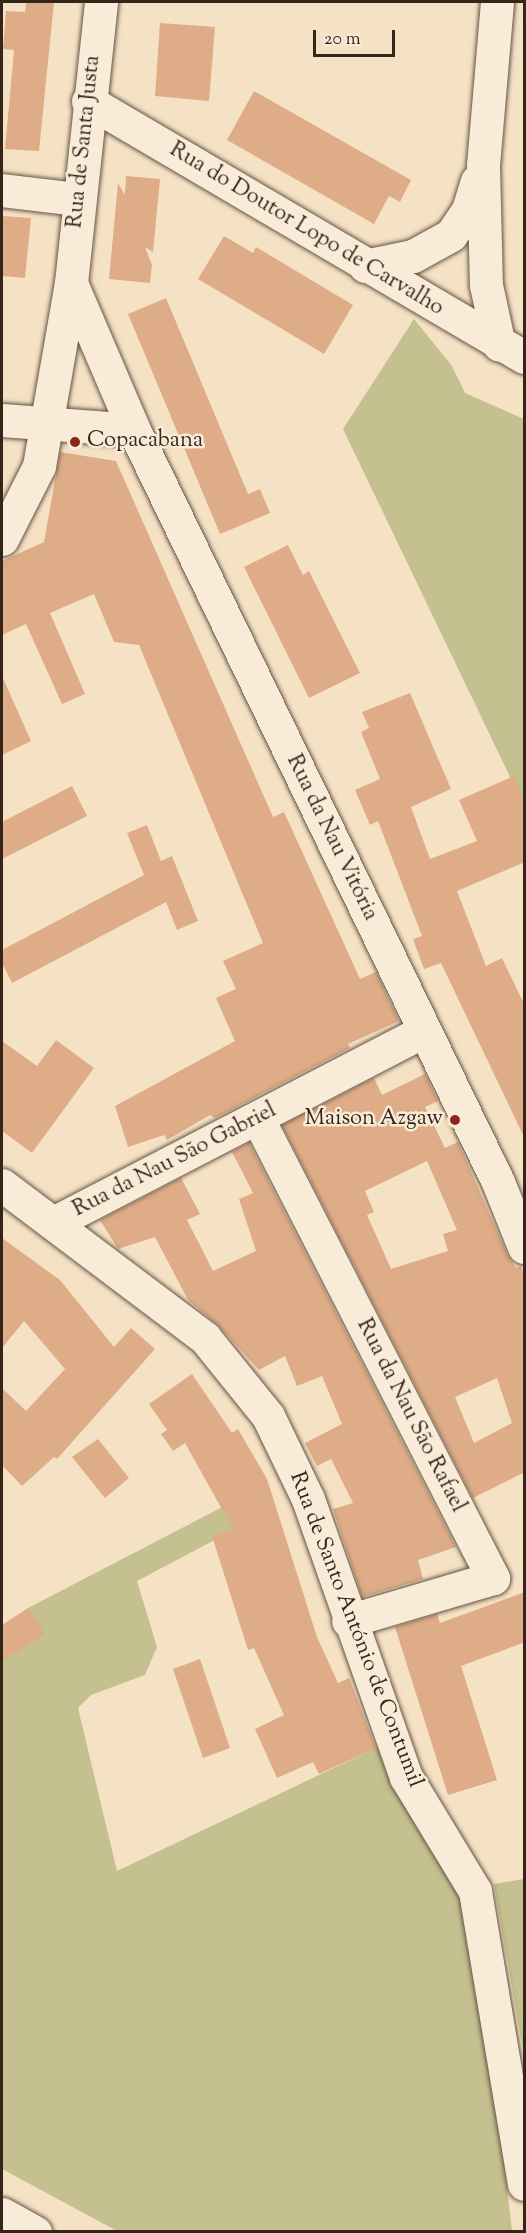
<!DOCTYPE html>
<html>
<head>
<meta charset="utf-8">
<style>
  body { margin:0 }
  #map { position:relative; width:526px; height:2233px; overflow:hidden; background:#f5e2c5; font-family:"Sorts Mill Goudy",serif }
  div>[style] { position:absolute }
  .green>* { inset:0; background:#c4c08f }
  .building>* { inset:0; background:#deac87 }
  .roads { filter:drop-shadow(0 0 2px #655444) drop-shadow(0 0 2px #655444) }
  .minor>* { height:33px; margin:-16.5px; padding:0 16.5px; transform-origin:16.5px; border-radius:16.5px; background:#f8ecd9 }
  .dots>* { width:16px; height:16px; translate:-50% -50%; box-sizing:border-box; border:3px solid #f8ecd9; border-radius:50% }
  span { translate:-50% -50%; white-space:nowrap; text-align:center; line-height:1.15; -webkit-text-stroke:5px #f8ecd9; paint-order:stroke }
  .street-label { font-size:22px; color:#352519 }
  .poi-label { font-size:22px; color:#352519 }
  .left { translate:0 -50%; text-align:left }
  .right { translate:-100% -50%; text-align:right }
  .frame { position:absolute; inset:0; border:3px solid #352519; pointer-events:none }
  .scale { position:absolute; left:313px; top:30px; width:82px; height:27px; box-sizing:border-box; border:3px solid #352519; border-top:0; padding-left:8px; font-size:18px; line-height:21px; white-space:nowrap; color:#352519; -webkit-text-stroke:4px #f8ecd9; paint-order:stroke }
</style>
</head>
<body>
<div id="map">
  <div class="green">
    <i style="clip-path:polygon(414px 319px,452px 366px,465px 393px,524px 419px,524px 806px,343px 429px)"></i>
    <i style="clip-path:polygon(259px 1488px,266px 1513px,137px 1581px,157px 1647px,145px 1675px,91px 1695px,78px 1708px,117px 1871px,380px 1746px,459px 1873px,485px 2002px,512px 2231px,117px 2231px,2px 2169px,2px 1656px,44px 1634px,26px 1609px)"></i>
    <i style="clip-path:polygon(524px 1879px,524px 2055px,494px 1884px)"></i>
  </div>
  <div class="building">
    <i style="clip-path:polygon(26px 2px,54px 2px,39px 151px,5px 149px,14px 50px,3px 49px,6px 11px,25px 12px)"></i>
    <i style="clip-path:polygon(160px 23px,215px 27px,209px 101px,155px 96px)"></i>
    <i style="clip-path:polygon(254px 91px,411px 180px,400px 202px,389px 196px,374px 224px,227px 140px)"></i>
    <i style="clip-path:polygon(126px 176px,160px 179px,153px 252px,145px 247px,152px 265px,150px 283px,109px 279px,118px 183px,125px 195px)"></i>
    <i style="clip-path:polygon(2px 216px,31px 218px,25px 278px,2px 276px)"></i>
    <i style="clip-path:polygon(224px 236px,253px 253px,256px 247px,353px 305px,324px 354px,198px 279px)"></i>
    <i style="clip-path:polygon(166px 298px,248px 494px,260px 489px,270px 513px,220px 534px,128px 314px)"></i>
    <i style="clip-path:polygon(60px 452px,116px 461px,273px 817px,284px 812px,360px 979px,376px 972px,399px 1021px,348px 1044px,350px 1048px,215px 1118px,210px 1115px,167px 1140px,164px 1135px,128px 1147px,115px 1106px,235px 1041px,216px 998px,236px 989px,223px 961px,263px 943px,139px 645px,114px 642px,94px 594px,50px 613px,85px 694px,62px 704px,26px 624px,2px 635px,2px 561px,44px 542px)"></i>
    <i style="clip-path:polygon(288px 545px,303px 575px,309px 571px,360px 673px,309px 698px,244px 567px)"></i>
    <i style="clip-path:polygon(2px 676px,31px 741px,2px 755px)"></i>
    <i style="clip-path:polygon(410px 693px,451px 789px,411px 807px,430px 859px,477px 841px,459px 800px,514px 776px,525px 801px,525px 862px,457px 891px,486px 966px,502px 958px,525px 1006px,525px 1139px,441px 963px,424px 969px,413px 939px,422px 936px,378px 821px,370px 825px,355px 790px,380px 779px,361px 732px,369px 728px,362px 712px)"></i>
    <i style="clip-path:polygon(72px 786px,87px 816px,2px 859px,2px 822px)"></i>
    <i style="clip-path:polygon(147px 825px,161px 861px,172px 856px,198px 921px,177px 930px,166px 902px,12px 983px,2px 963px,2px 950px,144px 875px,127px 833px)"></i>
    <i style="clip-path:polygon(56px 1040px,94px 1068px,32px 1153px,2px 1131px,2px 1041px,37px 1066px)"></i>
    <i style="clip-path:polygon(evenodd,425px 1074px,438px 1101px,425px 1107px,445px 1148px,458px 1142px,507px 1254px,516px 1268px,521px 1266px,525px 1278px,525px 1472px,473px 1498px,282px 1125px,374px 1078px,382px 1095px,425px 1074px,427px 1161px,457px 1230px,443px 1234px,448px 1251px,391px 1269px,367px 1215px,374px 1212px,365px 1191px,427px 1161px,425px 1074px,497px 1378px,512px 1423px,474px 1443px,455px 1397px,497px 1378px)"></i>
    <i style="clip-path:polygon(249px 1143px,456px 1547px,418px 1560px,423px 1579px,362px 1597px,333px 1509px,353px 1503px,331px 1459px,317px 1466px,305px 1443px,342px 1424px,322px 1376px,297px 1386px,285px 1356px,259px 1370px,219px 1326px,188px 1300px,155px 1237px,118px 1249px,100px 1220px,181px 1178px,200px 1214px,187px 1220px,213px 1271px,256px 1251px,239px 1199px,253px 1193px,232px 1152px)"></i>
    <i style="clip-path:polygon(2px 1238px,60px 1280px,114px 1347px,131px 1328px,155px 1349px,57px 1459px,54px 1457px,22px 1486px,2px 1465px,2px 1388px,26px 1411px,65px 1369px,24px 1321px,2px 1348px)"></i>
    <i style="clip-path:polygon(192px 1374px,232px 1433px,238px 1429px,267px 1479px,317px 1637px,338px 1683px,349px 1678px,376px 1748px,319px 1774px,313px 1762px,277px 1778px,255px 1729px,284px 1715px,254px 1648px,248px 1650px,212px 1536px,233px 1529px,185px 1443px,173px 1451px,161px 1434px,167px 1430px,149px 1404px)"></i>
    <i style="clip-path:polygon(98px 1439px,129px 1478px,105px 1498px,72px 1457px)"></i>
    <i style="clip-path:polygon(525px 1592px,525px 1642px,461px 1666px,497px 1780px,448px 1795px,395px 1627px,437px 1614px,440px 1623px)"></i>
    <i style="clip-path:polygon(28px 1608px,45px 1634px,2px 1661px,2px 1625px)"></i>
    <i style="clip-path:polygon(200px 1659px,230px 1748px,203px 1758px,173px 1669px)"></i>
  </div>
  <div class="roads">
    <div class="minor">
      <i style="left:497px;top:2px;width:164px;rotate:94.9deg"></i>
      <i style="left:483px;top:165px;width:120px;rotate:88.6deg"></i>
      <i style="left:486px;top:285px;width:61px;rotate:77.8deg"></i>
      <i style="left:88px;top:101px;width:506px;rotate:30.42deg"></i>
      <i style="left:2px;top:190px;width:77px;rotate:6.8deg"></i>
      <i style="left:365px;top:266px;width:49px;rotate:-11.8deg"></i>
      <i style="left:413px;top:256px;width:43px;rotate:-28.9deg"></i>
      <i style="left:451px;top:235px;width:30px;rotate:-56deg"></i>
      <i style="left:468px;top:210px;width:30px;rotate:-73deg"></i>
      <i style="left:71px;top:283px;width:160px;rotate:66.8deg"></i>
      <i style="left:134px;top:430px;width:835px;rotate:64.17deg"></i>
      <i style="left:498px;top:1182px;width:70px;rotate:68.2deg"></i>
      <i style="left:2px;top:420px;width:132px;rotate:4.3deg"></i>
      <i style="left:2px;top:539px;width:82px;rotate:-63.1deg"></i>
      <i style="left:39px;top:466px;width:186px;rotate:-80.1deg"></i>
      <i style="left:71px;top:283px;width:283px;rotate:-83.9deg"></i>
      <i style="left:258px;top:1119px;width:516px;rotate:62.89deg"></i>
      <i style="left:493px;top:1578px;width:151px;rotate:163.5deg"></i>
      <i style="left:2px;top:1185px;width:254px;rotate:37deg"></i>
      <i style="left:205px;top:1338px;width:100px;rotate:51.1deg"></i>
      <i style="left:268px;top:1416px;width:92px;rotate:64.3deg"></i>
      <i style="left:308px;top:1499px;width:295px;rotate:70.6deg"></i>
      <i style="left:406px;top:1777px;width:133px;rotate:58.8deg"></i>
      <i style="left:475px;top:1891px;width:297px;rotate:80.5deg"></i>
      <i style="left:53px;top:1223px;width:418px;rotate:-27.4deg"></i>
      <i style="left:2px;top:2214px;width:38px;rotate:29deg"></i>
    </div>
  </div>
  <div class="dots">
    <i style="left:75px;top:442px;background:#8f2418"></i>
    <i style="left:455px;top:1120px;background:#8f2418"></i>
  </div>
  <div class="street-label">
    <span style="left:85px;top:142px;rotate:-84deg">Rua de Santa Justa</span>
    <span style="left:306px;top:230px;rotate:31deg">Rua do Doutor Lopo de Carvalho</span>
    <span style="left:331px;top:838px;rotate:64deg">Rua da Nau Vitória</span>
    <span style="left:175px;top:1161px;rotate:-27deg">Rua da Nau São Gabriel</span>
    <span style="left:410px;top:1416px;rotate:63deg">Rua da Nau São Rafael</span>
    <span style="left:355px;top:1630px;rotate:69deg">Rua de Santo António de Contumil</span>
  </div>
  <div class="poi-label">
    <span class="left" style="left:87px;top:442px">Copacabana</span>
    <span class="right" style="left:443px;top:1120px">Maison Azgaw</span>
  </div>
  <div class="frame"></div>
  <div class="scale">20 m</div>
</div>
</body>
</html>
